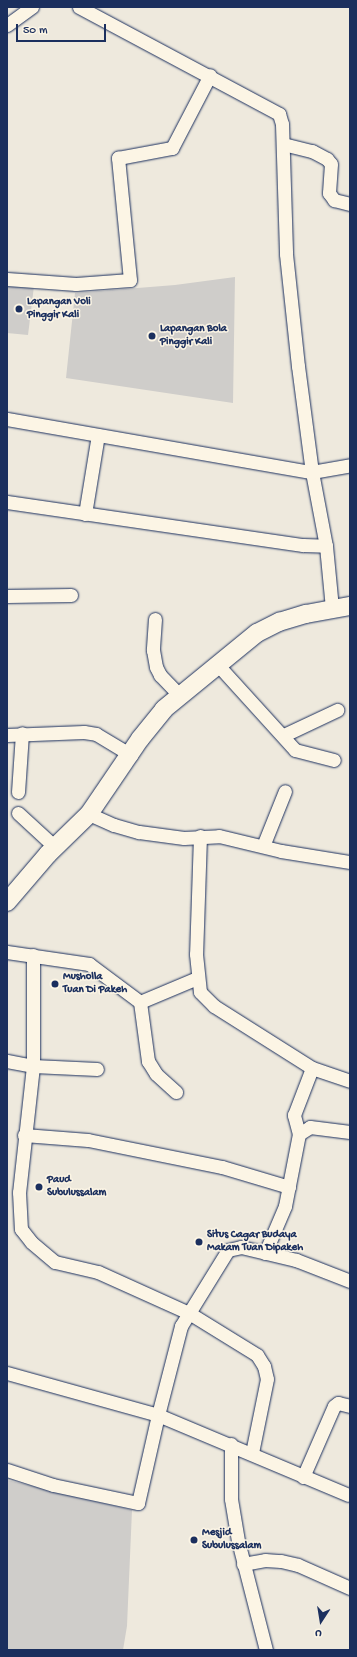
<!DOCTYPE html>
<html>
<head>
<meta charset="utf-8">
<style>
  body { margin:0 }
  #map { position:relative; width:357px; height:1657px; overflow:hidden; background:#eee9dd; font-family:"Gochi Hand",sans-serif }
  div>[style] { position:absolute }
  .green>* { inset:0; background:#cfcdca }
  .roads { filter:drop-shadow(0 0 1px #1b2f5e) drop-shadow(0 0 1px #1b2f5e) }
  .street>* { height:13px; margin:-6.5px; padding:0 6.5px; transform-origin:6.5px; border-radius:6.5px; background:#fcf5e5 }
  .secondary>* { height:18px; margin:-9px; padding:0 9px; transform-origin:9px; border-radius:9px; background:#fcf5e5 }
  .dots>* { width:11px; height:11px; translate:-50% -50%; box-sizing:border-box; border:2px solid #fcf5e5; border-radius:50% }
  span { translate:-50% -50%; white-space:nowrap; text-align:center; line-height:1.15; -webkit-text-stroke:3px #fcf5e5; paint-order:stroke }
  .poi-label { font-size:11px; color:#1b2f5e; font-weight:700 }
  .left { translate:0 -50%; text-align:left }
  .frame { position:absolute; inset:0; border:8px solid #1b2f5e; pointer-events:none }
  .north { position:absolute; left:301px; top:1601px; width:40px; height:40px; -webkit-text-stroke:3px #fcf5e5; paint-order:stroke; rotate:192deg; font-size:11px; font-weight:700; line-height:16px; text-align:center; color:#1b2f5e }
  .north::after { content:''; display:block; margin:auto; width:14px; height:18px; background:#1b2f5e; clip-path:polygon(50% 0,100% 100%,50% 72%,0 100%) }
  .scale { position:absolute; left:16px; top:24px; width:90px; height:18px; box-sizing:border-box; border:2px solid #1b2f5e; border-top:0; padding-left:5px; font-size:12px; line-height:14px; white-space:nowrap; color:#1b2f5e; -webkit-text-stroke:3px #fcf5e5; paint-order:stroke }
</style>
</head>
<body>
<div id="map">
  <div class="green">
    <i style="clip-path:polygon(235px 277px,233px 403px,66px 378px,75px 293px,175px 285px)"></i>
    <i style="clip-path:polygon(7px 283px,34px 286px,28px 335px,7px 333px)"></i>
    <i style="clip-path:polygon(7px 1480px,132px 1510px,127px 1626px,123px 1650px,7px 1650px)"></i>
  </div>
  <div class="roads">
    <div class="street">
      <i style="left:79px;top:7px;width:227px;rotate:28.1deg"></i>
      <i style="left:279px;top:114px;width:10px;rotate:73deg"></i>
      <i style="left:282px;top:124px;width:130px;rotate:88.2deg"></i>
      <i style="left:286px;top:254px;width:113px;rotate:83.9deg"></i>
      <i style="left:298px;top:366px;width:107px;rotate:82.5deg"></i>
      <i style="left:312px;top:472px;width:75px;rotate:79.3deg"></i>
      <i style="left:326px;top:546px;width:62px;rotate:84.5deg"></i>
      <i style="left:7px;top:25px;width:31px;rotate:-36deg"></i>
      <i style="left:283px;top:144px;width:30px;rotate:14deg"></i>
      <i style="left:312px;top:151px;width:17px;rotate:28deg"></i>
      <i style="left:327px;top:159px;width:6px;rotate:51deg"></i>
      <i style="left:331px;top:164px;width:29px;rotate:94deg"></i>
      <i style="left:329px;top:193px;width:9px;rotate:54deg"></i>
      <i style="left:334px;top:200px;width:16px;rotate:14deg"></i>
      <i style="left:7px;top:279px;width:69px;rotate:4.1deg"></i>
      <i style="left:76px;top:284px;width:54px;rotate:-4.2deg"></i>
      <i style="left:130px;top:280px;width:123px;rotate:-95.6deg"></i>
      <i style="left:118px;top:158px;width:55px;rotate:-10.5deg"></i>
      <i style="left:172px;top:148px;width:82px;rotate:-62.5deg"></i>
      <i style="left:7px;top:419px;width:310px;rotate:9.9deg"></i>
      <i style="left:312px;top:472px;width:39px;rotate:-10deg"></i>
      <i style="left:7px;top:502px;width:299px;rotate:8.3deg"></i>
      <i style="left:303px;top:545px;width:23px;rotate:2deg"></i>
      <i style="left:85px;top:514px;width:80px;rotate:-80.7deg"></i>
      <i style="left:7px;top:596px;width:64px;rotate:-0.9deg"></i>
      <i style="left:155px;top:619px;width:31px;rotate:94deg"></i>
      <i style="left:153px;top:650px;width:17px;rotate:80deg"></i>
      <i style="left:156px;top:667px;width:9px;rotate:63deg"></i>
      <i style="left:160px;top:675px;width:29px;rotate:46deg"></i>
      <i style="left:217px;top:664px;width:116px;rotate:47.8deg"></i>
      <i style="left:295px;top:750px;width:40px;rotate:14.4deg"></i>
      <i style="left:7px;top:735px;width:77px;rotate:-2.2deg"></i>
      <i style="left:84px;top:732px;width:12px;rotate:9deg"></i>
      <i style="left:96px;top:734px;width:41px;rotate:31deg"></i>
      <i style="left:284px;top:735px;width:59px;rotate:-25.3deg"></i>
      <i style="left:18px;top:792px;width:59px;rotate:-86.1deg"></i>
      <i style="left:18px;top:813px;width:50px;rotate:42.6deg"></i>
      <i style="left:89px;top:814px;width:27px;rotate:24deg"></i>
      <i style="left:114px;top:825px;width:26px;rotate:16deg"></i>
      <i style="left:139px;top:832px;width:45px;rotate:7.6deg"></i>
      <i style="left:184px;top:838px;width:35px;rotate:-3deg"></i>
      <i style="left:219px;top:836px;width:64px;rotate:13.6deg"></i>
      <i style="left:281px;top:851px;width:70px;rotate:9.1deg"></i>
      <i style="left:200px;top:836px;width:118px;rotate:91.9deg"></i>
      <i style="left:196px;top:954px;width:38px;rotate:84deg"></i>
      <i style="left:200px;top:992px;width:20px;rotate:45deg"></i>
      <i style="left:214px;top:1006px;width:116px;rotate:32.3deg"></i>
      <i style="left:312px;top:1068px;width:40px;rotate:18.9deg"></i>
      <i style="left:263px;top:846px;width:59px;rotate:-68.2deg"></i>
      <i style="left:7px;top:952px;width:83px;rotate:8.3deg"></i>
      <i style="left:89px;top:964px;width:64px;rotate:36.7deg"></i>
      <i style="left:140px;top:1002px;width:62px;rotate:-22.8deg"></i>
      <i style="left:33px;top:955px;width:111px;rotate:90deg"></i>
      <i style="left:33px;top:1066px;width:127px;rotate:96.3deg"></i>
      <i style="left:19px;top:1192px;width:37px;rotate:87deg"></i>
      <i style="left:21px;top:1229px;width:16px;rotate:52deg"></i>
      <i style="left:31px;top:1242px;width:31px;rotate:40deg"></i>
      <i style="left:55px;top:1262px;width:44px;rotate:13.1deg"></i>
      <i style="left:98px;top:1272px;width:100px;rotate:24.3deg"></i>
      <i style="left:189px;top:1313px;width:80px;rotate:31.7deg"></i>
      <i style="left:257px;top:1355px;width:13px;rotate:58deg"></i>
      <i style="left:264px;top:1366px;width:13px;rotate:77deg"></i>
      <i style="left:267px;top:1379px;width:76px;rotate:101.5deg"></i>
      <i style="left:140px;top:1002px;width:60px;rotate:82.3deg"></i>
      <i style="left:148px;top:1061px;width:15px;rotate:58deg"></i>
      <i style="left:156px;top:1074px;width:27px;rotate:42deg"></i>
      <i style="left:7px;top:1061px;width:26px;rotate:11deg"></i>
      <i style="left:33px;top:1066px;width:64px;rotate:2.7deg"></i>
      <i style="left:299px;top:1134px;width:20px;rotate:-105deg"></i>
      <i style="left:294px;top:1115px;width:50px;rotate:-69deg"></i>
      <i style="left:24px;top:1135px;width:64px;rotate:4.5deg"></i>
      <i style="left:88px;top:1140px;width:137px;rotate:11.4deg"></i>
      <i style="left:222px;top:1167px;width:70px;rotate:16.6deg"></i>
      <i style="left:265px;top:1253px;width:51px;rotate:-66.9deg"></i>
      <i style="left:285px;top:1206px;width:73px;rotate:-79deg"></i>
      <i style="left:299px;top:1134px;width:13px;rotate:-32deg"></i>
      <i style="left:310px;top:1127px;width:40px;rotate:7.1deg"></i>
      <i style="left:7px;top:1373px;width:157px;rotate:15.5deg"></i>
      <i style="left:158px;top:1415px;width:92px;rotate:-75.5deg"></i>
      <i style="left:181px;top:1326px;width:89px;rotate:-58.3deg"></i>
      <i style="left:228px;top:1250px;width:13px;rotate:-13deg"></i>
      <i style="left:241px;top:1247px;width:57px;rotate:13.3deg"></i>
      <i style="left:296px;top:1260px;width:58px;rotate:21.3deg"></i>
      <i style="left:231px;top:1444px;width:55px;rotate:90deg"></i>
      <i style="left:231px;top:1499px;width:43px;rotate:80.5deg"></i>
      <i style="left:238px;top:1541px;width:113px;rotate:75.6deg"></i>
      <i style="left:7px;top:1470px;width:48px;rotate:18.1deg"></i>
      <i style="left:53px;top:1485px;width:87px;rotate:12deg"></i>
      <i style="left:138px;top:1503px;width:90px;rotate:-77.2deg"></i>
      <i style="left:158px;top:1415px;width:206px;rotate:22.8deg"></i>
      <i style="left:303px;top:1477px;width:77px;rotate:-66.4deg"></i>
      <i style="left:334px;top:1406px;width:5px;rotate:-37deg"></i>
      <i style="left:338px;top:1403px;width:12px;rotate:14deg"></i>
      <i style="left:243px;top:1564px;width:22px;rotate:-10deg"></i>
      <i style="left:265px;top:1560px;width:16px;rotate:4deg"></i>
      <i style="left:281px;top:1561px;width:17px;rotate:13deg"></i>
      <i style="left:298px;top:1565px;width:57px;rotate:23.9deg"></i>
    </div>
    <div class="secondary">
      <i style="left:7px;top:902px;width:63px;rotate:-49.5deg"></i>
      <i style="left:48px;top:854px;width:57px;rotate:-44.3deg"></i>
      <i style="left:89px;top:814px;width:91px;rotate:-55.8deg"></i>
      <i style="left:140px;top:739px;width:38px;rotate:-51deg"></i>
      <i style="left:164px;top:709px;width:120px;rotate:-39.3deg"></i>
      <i style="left:257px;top:633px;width:25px;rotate:-27deg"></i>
      <i style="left:279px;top:622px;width:28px;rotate:-17deg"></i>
      <i style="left:306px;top:614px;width:45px;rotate:-10.3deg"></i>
    </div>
  </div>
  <div class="dots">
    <i style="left:19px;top:309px;background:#1b2f5e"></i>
    <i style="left:152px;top:336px;background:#1b2f5e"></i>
    <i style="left:55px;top:984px;background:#1b2f5e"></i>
    <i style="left:39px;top:1187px;background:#1b2f5e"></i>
    <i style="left:199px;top:1242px;background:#1b2f5e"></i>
    <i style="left:194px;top:1540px;background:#1b2f5e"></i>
  </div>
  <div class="poi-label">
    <span class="left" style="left:27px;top:309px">Lapangan Voli<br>Pinggir Kali</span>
    <span class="left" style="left:160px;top:336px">Lapangan Bola<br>Pinggir Kali</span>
    <span class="left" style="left:63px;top:984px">Musholla<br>Tuan Di Pakeh</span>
    <span class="left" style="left:47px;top:1187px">Paud<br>Subulussalam</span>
    <span class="left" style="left:207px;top:1242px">Situs Cagar Budaya<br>Makam Tuan Dipakeh</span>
    <span class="left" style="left:202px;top:1540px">Mesjid<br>Subulussalam</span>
  </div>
  <div class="frame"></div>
  <div class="north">U</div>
  <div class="scale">50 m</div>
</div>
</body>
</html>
